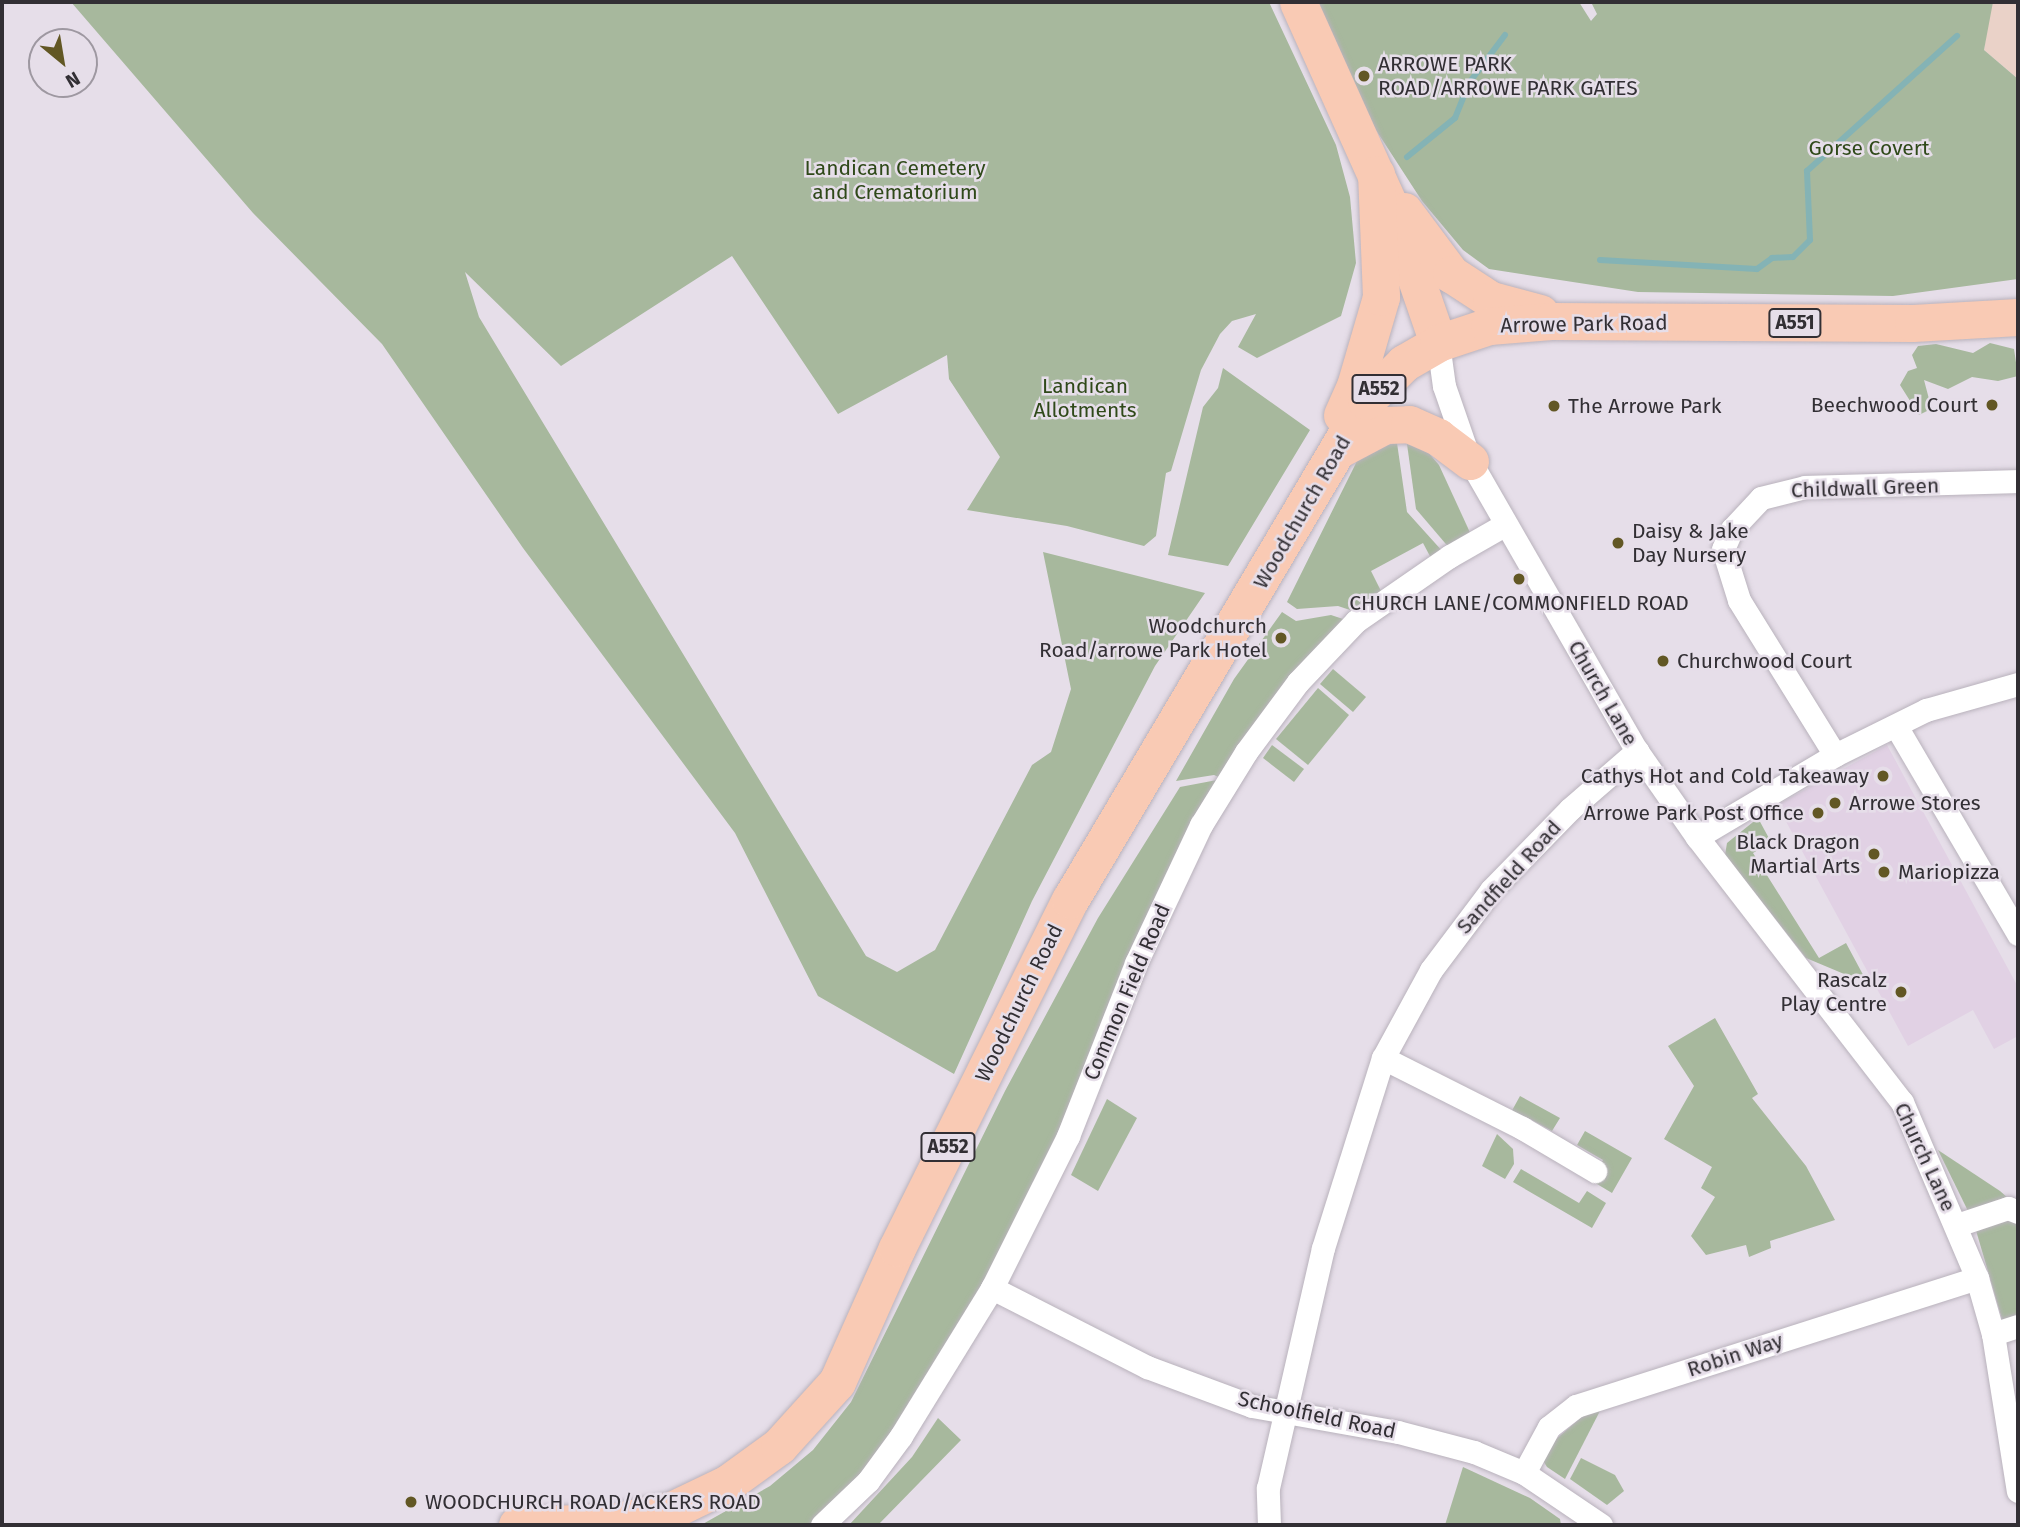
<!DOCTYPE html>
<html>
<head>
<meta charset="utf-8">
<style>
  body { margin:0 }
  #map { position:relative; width:2020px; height:1527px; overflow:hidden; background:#e6dee9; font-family:"Fira Sans",sans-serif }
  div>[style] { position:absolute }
  .commercial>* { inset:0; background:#e1d1e4 }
  .medical>* { inset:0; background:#ead2c8 }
  .green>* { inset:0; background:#a7b89d }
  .stream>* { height:6px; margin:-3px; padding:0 3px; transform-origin:3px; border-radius:3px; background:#84b3b5 }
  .roads { filter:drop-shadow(0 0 2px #b9b2bc) drop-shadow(0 0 2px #b9b2bc) }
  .minor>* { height:23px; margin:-11.5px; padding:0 11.5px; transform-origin:11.5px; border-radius:11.5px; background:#fff }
  .primary>* { height:37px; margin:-18.5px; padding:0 18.5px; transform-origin:18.5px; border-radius:18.5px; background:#f9cab4 }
  .dots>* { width:19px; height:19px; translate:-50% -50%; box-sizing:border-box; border:4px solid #e6dee9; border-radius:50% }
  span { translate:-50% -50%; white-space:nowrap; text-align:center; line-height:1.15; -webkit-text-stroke:5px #e6dee9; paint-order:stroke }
  .shield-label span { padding:2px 5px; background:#e6dee9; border:2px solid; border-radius:5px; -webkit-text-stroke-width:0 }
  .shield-label { font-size:19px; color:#322f34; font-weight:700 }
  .poi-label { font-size:21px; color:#322f34 }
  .left { translate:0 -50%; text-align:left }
  .right { translate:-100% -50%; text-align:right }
  .park-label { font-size:21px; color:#2f4919 }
  .street-label { font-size:21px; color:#322f34 }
  .frame { position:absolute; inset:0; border:4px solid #322f34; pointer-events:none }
  .north { position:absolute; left:28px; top:28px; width:70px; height:70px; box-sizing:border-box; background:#e6dee9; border:2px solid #9e98a1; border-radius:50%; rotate:150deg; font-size:19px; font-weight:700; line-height:28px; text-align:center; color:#322f34 }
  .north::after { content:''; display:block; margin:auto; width:24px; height:32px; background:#625724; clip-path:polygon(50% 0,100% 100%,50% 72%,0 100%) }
</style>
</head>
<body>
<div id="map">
  <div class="commercial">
    <i style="clip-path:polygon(1887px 745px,2018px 987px,2018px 1036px,1994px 1049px,1973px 1010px,1908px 1046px,1777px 805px)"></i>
  </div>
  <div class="medical">
    <i style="clip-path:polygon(1991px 2px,2018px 2px,2018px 79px,1984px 50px)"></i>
  </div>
  <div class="green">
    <i style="clip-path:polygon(71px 2px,1269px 2px,1336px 145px,1350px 197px,1356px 263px,1341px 316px,1257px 358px,1238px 347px,1256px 314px,1232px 321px,1220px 334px,1201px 370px,1171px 471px,1166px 473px,1156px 536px,1144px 546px,1067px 526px,967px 510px,1000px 457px,949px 379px,947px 355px,838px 414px,732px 256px,561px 366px,465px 272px,479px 317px,866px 956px,897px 972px,935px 950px,1032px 765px,1051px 752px,1071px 689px,1043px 552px,1205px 593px,1155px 666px,1032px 901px,954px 1074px,818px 996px,735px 833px,523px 548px,382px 344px,253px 213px)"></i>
    <i style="clip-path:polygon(1318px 2px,1579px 2px,1591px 21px,1597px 14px,1591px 2px,1993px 2px,1984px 50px,2018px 79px,2018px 279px,1893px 296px,1638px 292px,1489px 269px,1463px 250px,1422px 201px,1374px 127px)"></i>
    <i style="clip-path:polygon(1990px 343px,2014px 349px,2018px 376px,1998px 381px,1972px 377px,1948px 389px,1924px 380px,1929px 399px,1927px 411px,1919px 415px,1900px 385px,1908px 371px,1917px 368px,1912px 355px,1918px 346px,1936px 344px,1973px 353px)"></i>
    <i style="clip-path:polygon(1223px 368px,1310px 430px,1228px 566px,1168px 555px,1203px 407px,1218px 388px)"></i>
    <i style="clip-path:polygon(1397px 443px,1407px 512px,1444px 553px,1432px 560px,1423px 543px,1371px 571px,1382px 593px,1356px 612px,1338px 606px,1297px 609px,1287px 602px,1357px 461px,1377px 447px)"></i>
    <i style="clip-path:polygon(1407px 444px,1427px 451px,1439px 465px,1473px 539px,1451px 550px,1416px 509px)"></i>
    <i style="clip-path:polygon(1282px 612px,1296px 621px,1331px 615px,1346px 620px,1221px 778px,1214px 775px,1176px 781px,1234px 679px)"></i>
    <i style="clip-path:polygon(1333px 669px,1366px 697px,1353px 712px,1320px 684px)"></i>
    <i style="clip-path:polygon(1318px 688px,1349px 715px,1308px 765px,1276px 739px)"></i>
    <i style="clip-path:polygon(1272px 745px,1304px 769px,1294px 782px,1263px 758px)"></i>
    <i style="clip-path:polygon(1217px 780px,1000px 1262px,876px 1462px,809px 1525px,701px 1525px,770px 1486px,813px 1450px,851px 1402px,1005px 1091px,1098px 918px,1180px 787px)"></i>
    <i style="clip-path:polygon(1758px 818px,1771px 842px,1753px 853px,1819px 958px,1846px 943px,1868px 984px,1806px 958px,1725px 855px,1727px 843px)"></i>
    <i style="clip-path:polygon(1715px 1018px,1758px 1094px,1752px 1098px,1806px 1166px,1835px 1220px,1770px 1241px,1771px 1248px,1749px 1257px,1746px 1245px,1706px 1255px,1691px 1236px,1715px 1197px,1701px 1188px,1712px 1167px,1664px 1139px,1694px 1086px,1668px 1046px)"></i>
    <i style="clip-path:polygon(1520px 1096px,1560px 1118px,1552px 1131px,1530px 1119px,1521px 1134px,1504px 1125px)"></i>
    <i style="clip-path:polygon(1107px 1099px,1137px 1118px,1098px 1191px,1071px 1175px)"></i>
    <i style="clip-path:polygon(1585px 1131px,1632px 1158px,1612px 1193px,1592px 1181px,1603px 1160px,1577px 1145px)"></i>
    <i style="clip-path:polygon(1497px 1134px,1513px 1149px,1514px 1164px,1505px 1179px,1482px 1166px)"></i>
    <i style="clip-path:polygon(1938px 1150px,2000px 1191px,2008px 1198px,1968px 1211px)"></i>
    <i style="clip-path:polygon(1521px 1169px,1579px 1203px,1587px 1191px,1606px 1203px,1592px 1228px,1513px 1182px)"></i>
    <i style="clip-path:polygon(1999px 1218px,2018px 1219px,2018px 1304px,2015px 1318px,2004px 1326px,1975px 1227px)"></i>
    <i style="clip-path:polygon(1602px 1407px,1565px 1479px,1547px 1467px,1542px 1459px,1555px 1440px,1585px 1414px)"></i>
    <i style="clip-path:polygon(938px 1418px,961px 1440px,878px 1525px,849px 1525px,912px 1457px)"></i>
    <i style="clip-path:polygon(1581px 1458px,1615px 1475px,1624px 1491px,1607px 1505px,1570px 1479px)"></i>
    <i style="clip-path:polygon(1463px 1467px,1530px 1498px,1560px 1519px,1561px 1525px,1445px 1525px)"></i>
  </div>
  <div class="stream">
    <i style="left:1407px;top:157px;width:62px;rotate:-39.1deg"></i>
    <i style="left:1455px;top:118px;width:38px;rotate:-68deg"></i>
    <i style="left:1469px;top:83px;width:60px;rotate:-53.1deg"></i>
    <i style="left:1600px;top:260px;width:157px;rotate:3.3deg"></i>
    <i style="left:1757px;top:269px;width:19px;rotate:-36deg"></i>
    <i style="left:1772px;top:258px;width:21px;rotate:-3deg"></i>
    <i style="left:1793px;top:257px;width:24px;rotate:-45deg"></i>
    <i style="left:1810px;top:240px;width:69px;rotate:-92.5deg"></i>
    <i style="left:1807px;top:171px;width:202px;rotate:-42deg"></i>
  </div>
  <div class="roads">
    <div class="minor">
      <i style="left:1438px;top:343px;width:43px;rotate:82.1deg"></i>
      <i style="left:1444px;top:386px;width:79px;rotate:70.9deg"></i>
      <i style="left:1470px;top:461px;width:335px;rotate:60.1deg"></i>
      <i style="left:1637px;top:751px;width:105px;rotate:55.1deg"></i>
      <i style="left:1697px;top:837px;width:335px;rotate:52.3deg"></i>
      <i style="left:1902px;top:1102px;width:191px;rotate:66.9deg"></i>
      <i style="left:1977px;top:1278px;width:58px;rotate:74.1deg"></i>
      <i style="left:1993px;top:1334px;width:159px;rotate:81deg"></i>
      <i style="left:1896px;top:726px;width:241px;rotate:59.6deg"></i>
      <i style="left:1835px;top:755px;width:182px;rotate:-121.8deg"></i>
      <i style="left:1739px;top:600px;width:53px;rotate:-107.4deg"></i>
      <i style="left:1723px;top:549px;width:22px;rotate:-66deg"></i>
      <i style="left:1732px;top:529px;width:42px;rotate:-46.9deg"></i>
      <i style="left:1761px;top:498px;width:45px;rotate:-14deg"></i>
      <i style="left:1805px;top:487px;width:213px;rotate:-1.6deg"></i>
      <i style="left:1697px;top:837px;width:161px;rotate:-30.7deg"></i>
      <i style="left:1835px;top:755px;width:102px;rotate:-26.3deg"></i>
      <i style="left:1926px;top:710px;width:96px;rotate:-15.8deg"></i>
      <i style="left:1383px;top:1058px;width:156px;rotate:26.7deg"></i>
      <i style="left:1522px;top:1128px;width:85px;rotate:30.5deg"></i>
      <i style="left:1957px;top:1225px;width:54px;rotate:-18.4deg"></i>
      <i style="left:2008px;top:1208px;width:11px;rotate:22deg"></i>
      <i style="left:992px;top:1288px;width:174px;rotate:27deg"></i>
      <i style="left:1147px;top:1367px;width:112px;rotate:20.4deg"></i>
      <i style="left:1252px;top:1406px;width:148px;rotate:10.1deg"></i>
      <i style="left:1398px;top:1432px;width:79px;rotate:14.7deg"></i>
      <i style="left:1474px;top:1452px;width:54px;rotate:22.8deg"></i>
      <i style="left:1524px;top:1473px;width:93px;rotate:34deg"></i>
      <i style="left:1993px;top:1334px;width:26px;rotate:-18deg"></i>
      <i style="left:1524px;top:1473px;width:52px;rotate:-61.5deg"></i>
      <i style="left:1549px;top:1427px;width:34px;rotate:-38deg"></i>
      <i style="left:1576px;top:1406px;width:421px;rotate:-17.7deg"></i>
      <i style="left:822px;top:1525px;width:64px;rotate:-43.7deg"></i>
      <i style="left:868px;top:1481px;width:56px;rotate:-53.7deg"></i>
      <i style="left:901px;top:1436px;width:174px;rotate:-58.4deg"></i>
      <i style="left:992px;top:1288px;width:170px;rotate:-63.4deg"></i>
      <i style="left:1068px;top:1136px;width:186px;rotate:-68.5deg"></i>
      <i style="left:1136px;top:963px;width:153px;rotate:-64.8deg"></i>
      <i style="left:1201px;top:825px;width:86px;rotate:-58.3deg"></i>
      <i style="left:1246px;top:752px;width:87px;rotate:-53.4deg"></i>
      <i style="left:1298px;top:682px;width:84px;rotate:-46.4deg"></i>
      <i style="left:1356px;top:621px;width:114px;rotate:-34.7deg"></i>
      <i style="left:1450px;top:556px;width:64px;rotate:-29.7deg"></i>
      <i style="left:1269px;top:1525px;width:37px;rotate:-92deg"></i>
      <i style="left:1268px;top:1488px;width:246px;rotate:-77.1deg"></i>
      <i style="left:1323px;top:1248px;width:199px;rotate:-72.5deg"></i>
      <i style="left:1383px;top:1058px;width:100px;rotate:-61.4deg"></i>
      <i style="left:1431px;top:970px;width:100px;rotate:-53.1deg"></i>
      <i style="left:1491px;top:890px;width:113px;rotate:-45.7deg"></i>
      <i style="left:1570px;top:809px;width:89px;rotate:-40.9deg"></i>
    </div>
    <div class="primary">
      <i style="left:1298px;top:2px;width:237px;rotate:65.8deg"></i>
      <i style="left:1395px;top:218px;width:132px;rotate:71deg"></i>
      <i style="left:1404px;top:211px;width:79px;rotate:53.3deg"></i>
      <i style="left:1451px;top:274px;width:48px;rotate:33deg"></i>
      <i style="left:1491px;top:300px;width:51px;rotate:14.9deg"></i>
      <i style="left:1342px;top:415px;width:32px;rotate:-66deg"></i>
      <i style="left:1355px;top:386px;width:93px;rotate:-73.7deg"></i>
      <i style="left:1381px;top:297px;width:123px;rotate:-92.3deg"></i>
      <i style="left:1338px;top:450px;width:53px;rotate:-28deg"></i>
      <i style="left:1385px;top:425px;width:24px;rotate:-2deg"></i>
      <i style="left:1409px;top:424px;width:32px;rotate:24deg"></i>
      <i style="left:1438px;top:437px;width:40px;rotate:37deg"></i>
      <i style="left:517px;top:1525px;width:96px;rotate:-1.8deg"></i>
      <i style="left:613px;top:1522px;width:60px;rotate:-11.5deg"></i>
      <i style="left:672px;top:1510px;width:62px;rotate:-25.7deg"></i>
      <i style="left:728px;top:1483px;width:63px;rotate:-36deg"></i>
      <i style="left:779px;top:1446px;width:86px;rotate:-47.8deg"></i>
      <i style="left:837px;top:1382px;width:147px;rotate:-65.9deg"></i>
      <i style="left:897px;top:1248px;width:389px;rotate:-63.6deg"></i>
      <i style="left:1070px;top:900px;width:580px;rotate:-59.32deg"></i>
      <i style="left:1366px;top:401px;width:54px;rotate:-45deg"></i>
      <i style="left:1404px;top:363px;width:39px;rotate:-30deg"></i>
      <i style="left:1438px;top:343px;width:54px;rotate:-18.4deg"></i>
      <i style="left:1489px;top:326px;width:62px;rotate:-4.6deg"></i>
      <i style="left:1551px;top:321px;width:362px;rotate:0.3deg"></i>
      <i style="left:1913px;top:323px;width:105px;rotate:-3.3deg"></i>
    </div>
  </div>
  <div class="dots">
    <i style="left:1364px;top:76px;background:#625724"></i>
    <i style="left:1992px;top:405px;background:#625724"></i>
    <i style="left:1554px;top:406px;background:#625724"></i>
    <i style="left:1618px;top:543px;background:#625724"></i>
    <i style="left:1519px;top:579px;background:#625724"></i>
    <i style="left:1281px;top:638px;background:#625724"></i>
    <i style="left:1663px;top:661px;background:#625724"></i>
    <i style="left:1883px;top:776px;background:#625724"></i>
    <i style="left:1835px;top:803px;background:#625724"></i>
    <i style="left:1818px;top:813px;background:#625724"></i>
    <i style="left:1874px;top:854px;background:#625724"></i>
    <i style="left:1884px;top:872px;background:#625724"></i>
    <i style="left:1901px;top:992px;background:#625724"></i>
    <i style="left:411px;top:1502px;background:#625724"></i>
  </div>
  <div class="shield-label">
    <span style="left:1795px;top:323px">A551</span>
    <span style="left:1379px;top:389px">A552</span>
    <span style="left:948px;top:1147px">A552</span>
  </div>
  <div class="poi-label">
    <span class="left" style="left:1378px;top:76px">ARROWE PARK<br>ROAD/ARROWE PARK GATES</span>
    <span class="right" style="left:1978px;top:405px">Beechwood Court</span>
    <span class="left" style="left:1568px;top:406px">The Arrowe Park</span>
    <span class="left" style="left:1632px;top:543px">Daisy &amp; Jake<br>Day Nursery</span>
    <span style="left:1519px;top:603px">CHURCH LANE/COMMONFIELD ROAD</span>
    <span class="right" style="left:1267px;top:638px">Woodchurch<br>Road/arrowe Park Hotel</span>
    <span class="left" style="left:1677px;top:661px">Churchwood Court</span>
    <span class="right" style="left:1869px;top:776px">Cathys Hot and Cold Takeaway</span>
    <span class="left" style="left:1849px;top:803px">Arrowe Stores</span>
    <span class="right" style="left:1804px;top:813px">Arrowe Park Post Office</span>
    <span class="right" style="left:1860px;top:854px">Black Dragon<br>Martial Arts</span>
    <span class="left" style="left:1898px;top:872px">Mariopizza</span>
    <span class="right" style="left:1887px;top:992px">Rascalz<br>Play Centre</span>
    <span class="left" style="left:425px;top:1502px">WOODCHURCH ROAD/ACKERS ROAD</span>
  </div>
  <div class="park-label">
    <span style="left:1869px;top:148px">Gorse Covert</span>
    <span style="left:895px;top:180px">Landican Cemetery<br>and Crematorium</span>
    <span style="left:1085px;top:398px">Landican<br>Allotments</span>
  </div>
  <div class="street-label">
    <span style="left:1584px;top:324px;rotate:-1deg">Arrowe Park Road</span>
    <span style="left:1865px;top:488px;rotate:-2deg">Childwall Green</span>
    <span style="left:1302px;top:512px;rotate:-60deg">Woodchurch Road</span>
    <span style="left:1603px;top:693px;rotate:60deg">Church Lane</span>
    <span style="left:1509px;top:877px;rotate:-48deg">Sandfield Road</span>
    <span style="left:1127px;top:992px;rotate:-67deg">Common Field Road</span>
    <span style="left:1019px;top:1003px;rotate:-64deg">Woodchurch Road</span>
    <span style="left:1925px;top:1157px;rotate:65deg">Church Lane</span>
    <span style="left:1735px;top:1355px;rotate:-18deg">Robin Way</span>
    <span style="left:1317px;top:1415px;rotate:12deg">Schoolfield Road</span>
  </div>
  <div class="frame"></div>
  <div class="north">N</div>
</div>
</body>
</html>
